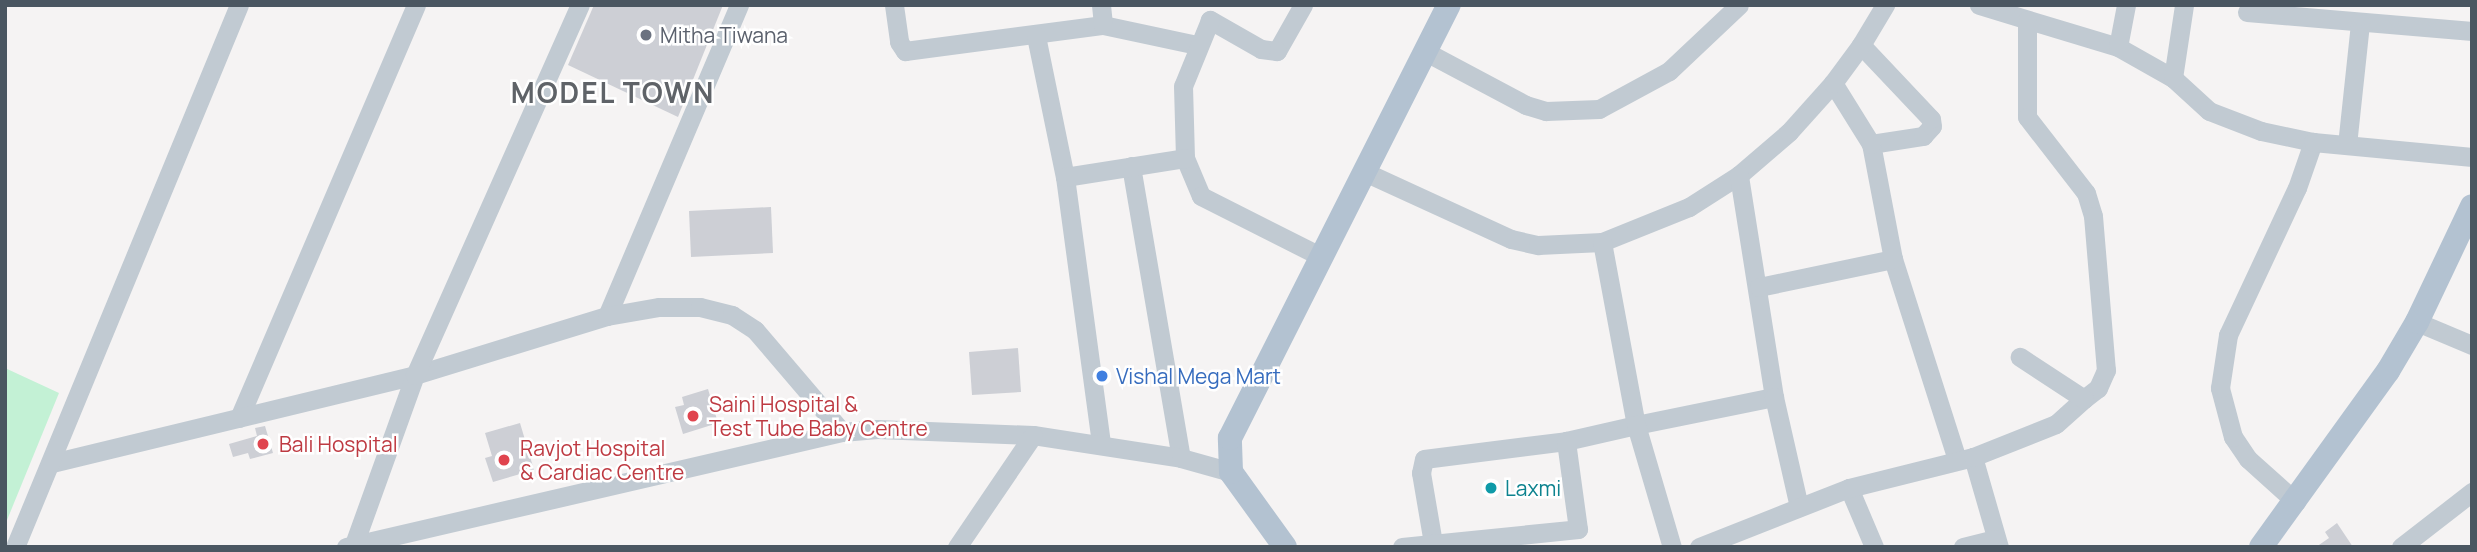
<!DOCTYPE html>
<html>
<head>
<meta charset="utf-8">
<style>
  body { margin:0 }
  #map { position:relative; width:2477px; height:552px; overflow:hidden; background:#f5f3f3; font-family:Manrope,sans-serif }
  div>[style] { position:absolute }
  .green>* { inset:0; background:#c3f1d5 }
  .building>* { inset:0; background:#cdcfd5 }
  .minor>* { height:19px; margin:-9.5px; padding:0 9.5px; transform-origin:9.5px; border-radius:9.5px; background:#c1cad2 }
  .major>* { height:24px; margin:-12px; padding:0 12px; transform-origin:12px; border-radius:12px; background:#b3c2d1 }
  .dots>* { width:19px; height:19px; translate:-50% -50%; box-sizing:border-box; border:4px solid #fff; border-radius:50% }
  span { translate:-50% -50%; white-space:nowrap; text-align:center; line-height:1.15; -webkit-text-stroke:5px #fff; paint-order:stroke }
  .worship-label { font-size:21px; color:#5b616d }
  .left { translate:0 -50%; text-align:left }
  .shop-label { font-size:21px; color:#366cbe }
  .health-label { font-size:21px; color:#be3a42 }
  .culture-label { font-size:21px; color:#0d838f }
  .district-label { font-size:28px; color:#5f6368; font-weight:700; letter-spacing:2px }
  .frame { position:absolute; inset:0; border:7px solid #4a5661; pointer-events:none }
</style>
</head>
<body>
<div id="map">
  <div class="green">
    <i style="clip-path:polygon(5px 368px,59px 393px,5px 525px)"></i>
  </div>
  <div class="building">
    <i style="clip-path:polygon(594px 5px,723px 5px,678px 117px,568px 65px)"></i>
    <i style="clip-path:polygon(771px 207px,773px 253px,691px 257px,689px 211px)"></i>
    <i style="clip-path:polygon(1018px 348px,1021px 392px,972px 395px,969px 352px)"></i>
    <i style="clip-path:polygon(708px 389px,718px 423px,683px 434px,675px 407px,684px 405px,682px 397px)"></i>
    <i style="clip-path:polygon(520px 423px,534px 470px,493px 482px,485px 458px,492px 456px,485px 433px)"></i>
    <i style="clip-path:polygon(265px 426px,273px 453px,250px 459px,248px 453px,233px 457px,229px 444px,257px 436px,255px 428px)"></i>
    <i style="clip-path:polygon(2337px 523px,2353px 547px,2316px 547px,2329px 538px,2325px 532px)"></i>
  </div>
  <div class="minor">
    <i style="left:894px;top:5px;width:37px;rotate:82deg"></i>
    <i style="left:899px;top:42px;width:11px;rotate:56deg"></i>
    <i style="left:905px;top:51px;width:200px;rotate:-7.5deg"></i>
    <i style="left:1103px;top:25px;width:96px;rotate:12deg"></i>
    <i style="left:1101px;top:5px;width:20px;rotate:84deg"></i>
    <i style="left:1303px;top:5px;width:53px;rotate:119.5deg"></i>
    <i style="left:1277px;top:51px;width:16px;rotate:-173deg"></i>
    <i style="left:1261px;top:49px;width:59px;rotate:-150.4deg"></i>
    <i style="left:1210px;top:20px;width:71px;rotate:112.2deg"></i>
    <i style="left:1183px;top:86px;width:72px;rotate:88.4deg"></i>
    <i style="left:1185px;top:158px;width:41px;rotate:67.2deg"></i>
    <i style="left:1201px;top:196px;width:136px;rotate:26.8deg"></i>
    <i style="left:1979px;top:5px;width:145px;rotate:16.8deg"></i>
    <i style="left:2118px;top:47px;width:63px;rotate:29.4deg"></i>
    <i style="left:2173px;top:78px;width:49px;rotate:42.5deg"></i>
    <i style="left:2209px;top:111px;width:56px;rotate:21deg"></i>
    <i style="left:2261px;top:131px;width:53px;rotate:11.9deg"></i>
    <i style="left:2247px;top:12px;width:226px;rotate:4.8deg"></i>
    <i style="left:2027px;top:20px;width:97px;rotate:90deg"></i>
    <i style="left:2027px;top:117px;width:96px;rotate:52.2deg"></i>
    <i style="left:2086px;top:193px;width:24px;rotate:73deg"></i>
    <i style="left:2093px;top:216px;width:155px;rotate:85.2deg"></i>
    <i style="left:2106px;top:370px;width:20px;rotate:114deg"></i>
    <i style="left:2098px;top:388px;width:18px;rotate:142deg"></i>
    <i style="left:1036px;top:36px;width:144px;rotate:78.4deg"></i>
    <i style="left:1065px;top:177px;width:270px;rotate:82.3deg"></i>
    <i style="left:2118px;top:47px;width:43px;rotate:-79.2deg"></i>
    <i style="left:1428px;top:53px;width:111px;rotate:28deg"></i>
    <i style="left:1526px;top:105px;width:21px;rotate:17deg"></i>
    <i style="left:1546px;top:111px;width:53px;rotate:-2.2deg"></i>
    <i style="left:1599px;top:109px;width:80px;rotate:-28.5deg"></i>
    <i style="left:1669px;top:71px;width:96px;rotate:-43.3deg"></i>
    <i style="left:2173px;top:78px;width:74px;rotate:-81.4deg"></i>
    <i style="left:1871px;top:144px;width:53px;rotate:-8.7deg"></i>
    <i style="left:1923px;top:136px;width:13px;rotate:-48deg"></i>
    <i style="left:1932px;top:126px;width:7px;rotate:-98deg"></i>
    <i style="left:1931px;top:119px;width:102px;rotate:-133.4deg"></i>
    <i style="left:1861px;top:45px;width:47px;rotate:-59deg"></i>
    <i style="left:2347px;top:145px;width:123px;rotate:-83.9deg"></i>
    <i style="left:1131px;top:166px;width:296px;rotate:80.3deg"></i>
    <i style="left:1367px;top:173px;width:158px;rotate:24.6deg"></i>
    <i style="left:1511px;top:239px;width:28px;rotate:13deg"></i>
    <i style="left:1538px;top:245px;width:64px;rotate:-2.7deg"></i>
    <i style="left:1602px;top:242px;width:94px;rotate:-21.9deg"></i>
    <i style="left:1689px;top:207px;width:59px;rotate:-32.6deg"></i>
    <i style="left:1739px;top:175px;width:66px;rotate:-40.7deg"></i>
    <i style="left:1789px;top:132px;width:66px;rotate:-48.1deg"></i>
    <i style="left:1065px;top:177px;width:121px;rotate:-9deg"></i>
    <i style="left:1602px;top:242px;width:186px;rotate:79.5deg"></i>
    <i style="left:1636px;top:425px;width:141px;rotate:-11.5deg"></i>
    <i style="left:1774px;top:397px;width:225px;rotate:-99deg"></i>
    <i style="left:1893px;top:259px;width:210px;rotate:72.3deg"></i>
    <i style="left:1759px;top:287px;width:137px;rotate:-11.8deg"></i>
    <i style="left:1893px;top:259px;width:117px;rotate:-100.8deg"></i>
    <i style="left:1871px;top:144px;width:72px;rotate:-121.9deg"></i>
    <i style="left:1833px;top:83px;width:47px;rotate:-53.6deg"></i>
    <i style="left:607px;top:316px;width:338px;rotate:-67deg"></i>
    <i style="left:2417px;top:322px;width:60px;rotate:22.7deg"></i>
    <i style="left:1774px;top:397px;width:113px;rotate:77.2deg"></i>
    <i style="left:239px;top:418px;width:449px;rotate:-66.8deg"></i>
    <i style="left:1973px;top:457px;width:94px;rotate:73.9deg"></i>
    <i style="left:52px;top:463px;width:374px;rotate:-13.6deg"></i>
    <i style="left:415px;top:375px;width:201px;rotate:-17.1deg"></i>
    <i style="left:607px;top:316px;width:53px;rotate:-9.8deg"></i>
    <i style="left:659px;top:307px;width:41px"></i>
    <i style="left:700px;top:307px;width:33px;rotate:14deg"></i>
    <i style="left:732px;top:315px;width:27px;rotate:33deg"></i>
    <i style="left:755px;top:330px;width:134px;rotate:49.5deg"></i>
    <i style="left:1849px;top:488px;width:64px;rotate:67deg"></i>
    <i style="left:2296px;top:502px;width:64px;rotate:-138.1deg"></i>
    <i style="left:2248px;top:459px;width:27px;rotate:-124deg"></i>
    <i style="left:2233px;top:437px;width:51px;rotate:-104.9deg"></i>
    <i style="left:2220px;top:388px;width:54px;rotate:-81.4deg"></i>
    <i style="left:2228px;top:335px;width:162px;rotate:-64.9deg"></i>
    <i style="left:2297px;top:188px;width:49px;rotate:-70.8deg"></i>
    <i style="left:2313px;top:142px;width:160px;rotate:5.4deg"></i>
    <i style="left:1433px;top:543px;width:71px;rotate:-99.7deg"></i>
    <i style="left:1421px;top:473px;width:14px;rotate:-78deg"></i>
    <i style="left:1424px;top:459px;width:143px;rotate:-7.2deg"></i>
    <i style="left:15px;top:547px;width:586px;rotate:-67.55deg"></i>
    <i style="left:346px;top:547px;width:509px;rotate:-13.05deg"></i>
    <i style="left:842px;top:432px;width:35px;rotate:-5deg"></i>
    <i style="left:877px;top:429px;width:156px;rotate:2.2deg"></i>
    <i style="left:1033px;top:435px;width:150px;rotate:8.8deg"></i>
    <i style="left:1181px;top:458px;width:52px;rotate:15.6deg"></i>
    <i style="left:353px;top:547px;width:183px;rotate:-70.2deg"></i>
    <i style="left:415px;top:375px;width:405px;rotate:-66deg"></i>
    <i style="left:957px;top:547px;width:135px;rotate:-55.8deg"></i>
    <i style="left:1402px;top:547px;width:177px;rotate:-5.8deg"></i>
    <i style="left:1578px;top:529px;width:89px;rotate:-97.8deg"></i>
    <i style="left:1566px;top:441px;width:72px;rotate:-12.9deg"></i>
    <i style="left:1636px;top:425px;width:127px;rotate:73.6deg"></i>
    <i style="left:1699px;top:547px;width:161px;rotate:-21.5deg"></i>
    <i style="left:1849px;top:488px;width:128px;rotate:-14deg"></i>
    <i style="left:1973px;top:457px;width:89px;rotate:-21.7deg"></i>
    <i style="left:2056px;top:424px;width:38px;rotate:-42deg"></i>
    <i style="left:2084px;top:399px;width:77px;rotate:-146.7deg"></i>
    <i style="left:1963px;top:547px;width:33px;rotate:-14deg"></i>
    <i style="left:2401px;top:547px;width:90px;rotate:-37.8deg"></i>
  </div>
  <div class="major">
    <i style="left:1285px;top:547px;width:92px;rotate:-125.8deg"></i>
    <i style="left:1231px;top:472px;width:34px;rotate:-92deg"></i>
    <i style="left:1230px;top:438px;width:485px;rotate:-63.2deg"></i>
    <i style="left:2261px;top:547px;width:217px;rotate:-54.2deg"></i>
    <i style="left:2388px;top:371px;width:57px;rotate:-59.4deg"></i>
    <i style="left:2417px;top:322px;width:128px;rotate:-64.6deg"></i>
  </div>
  <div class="dots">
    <i style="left:646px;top:35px;background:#6b7280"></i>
    <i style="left:1102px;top:376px;background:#3f7fe0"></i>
    <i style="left:693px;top:416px;background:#e0444e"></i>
    <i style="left:263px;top:444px;background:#e0444e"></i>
    <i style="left:504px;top:460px;background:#e0444e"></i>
    <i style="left:1491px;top:488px;background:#0f9aa8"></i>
  </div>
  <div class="worship-label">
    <span class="left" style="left:660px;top:35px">Mitha Tiwana</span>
  </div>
  <div class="shop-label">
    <span class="left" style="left:1116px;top:376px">Vishal Mega Mart</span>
  </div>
  <div class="health-label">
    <span class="left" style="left:709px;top:416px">Saini Hospital &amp;<br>Test Tube Baby Centre</span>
    <span class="left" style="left:279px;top:444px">Bali Hospital</span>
    <span class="left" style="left:520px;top:460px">Ravjot Hospital<br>&amp; Cardiac Centre</span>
  </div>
  <div class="culture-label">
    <span class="left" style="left:1505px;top:488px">Laxmi</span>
  </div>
  <div class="district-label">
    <span style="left:613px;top:92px">MODEL TOWN</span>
  </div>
  <div class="frame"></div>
</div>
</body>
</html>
